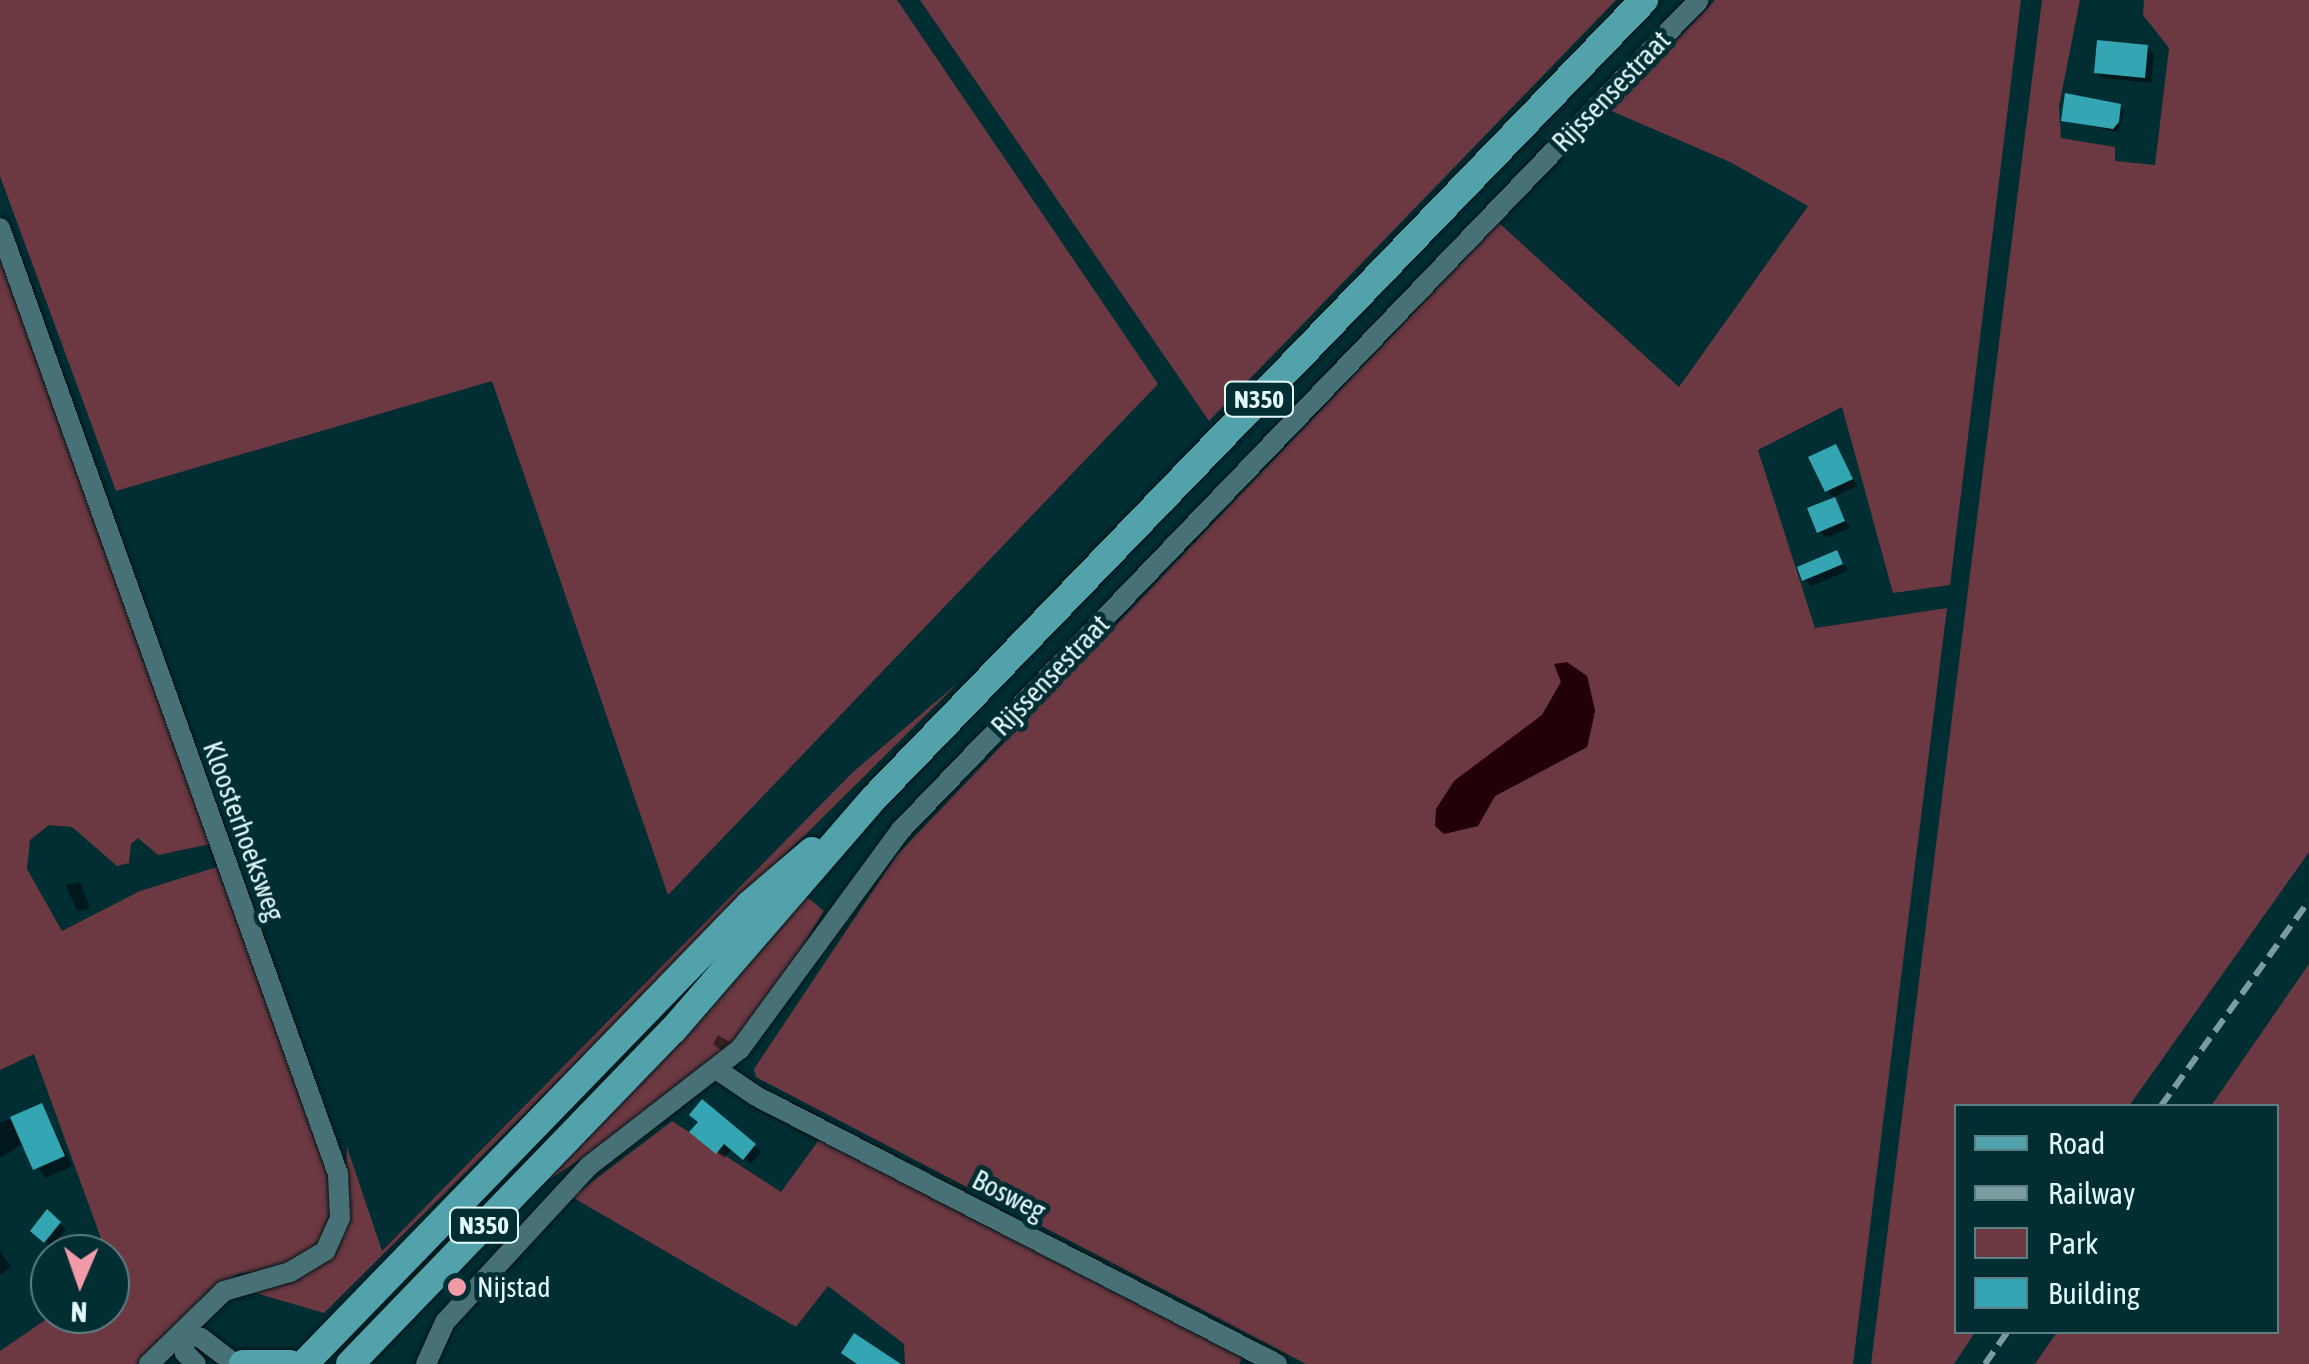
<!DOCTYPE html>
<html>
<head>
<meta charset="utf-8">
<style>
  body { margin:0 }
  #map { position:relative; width:2309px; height:1364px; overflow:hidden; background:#002e33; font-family:"Asap Condensed",sans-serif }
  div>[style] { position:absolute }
  .green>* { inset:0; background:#6c3942 }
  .water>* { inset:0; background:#220109 }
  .shadow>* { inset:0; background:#0007 }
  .building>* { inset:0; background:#34a5b2 }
  .roads { filter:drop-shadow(0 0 2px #011417) drop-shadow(0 0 2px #011417) }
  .minor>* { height:20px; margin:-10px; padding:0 10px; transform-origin:10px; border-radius:10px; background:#477176 }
  .primary>* { height:28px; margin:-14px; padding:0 14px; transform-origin:14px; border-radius:14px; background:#52a2ab }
  .rail>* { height:6px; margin-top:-3px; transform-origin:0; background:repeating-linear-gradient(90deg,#7c9da0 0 15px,transparent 0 23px) }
  .dots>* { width:28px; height:28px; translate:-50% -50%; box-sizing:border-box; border:5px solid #002e33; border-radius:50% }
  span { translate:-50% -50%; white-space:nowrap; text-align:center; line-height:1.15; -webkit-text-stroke:10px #002e33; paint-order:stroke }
  .shield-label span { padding:2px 8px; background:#002e33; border:2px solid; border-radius:8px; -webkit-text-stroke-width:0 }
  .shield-label { font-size:25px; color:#e3f9fc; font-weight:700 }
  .street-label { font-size:28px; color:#e3f9fc }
  .poi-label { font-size:28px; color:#e3f9fc }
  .left { translate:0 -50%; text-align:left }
  .legend { position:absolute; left:1954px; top:1104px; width:325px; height:230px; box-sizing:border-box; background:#002e33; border:2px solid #5b7f83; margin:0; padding:12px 18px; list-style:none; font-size:30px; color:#e3f9fc }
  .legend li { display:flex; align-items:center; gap:20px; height:50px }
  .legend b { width:50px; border:2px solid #5b7f83 }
  .north { position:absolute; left:30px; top:1234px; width:100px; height:100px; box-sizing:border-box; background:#002e33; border:2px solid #5b7f83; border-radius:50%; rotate:182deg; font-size:28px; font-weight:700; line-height:40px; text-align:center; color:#e3f9fc }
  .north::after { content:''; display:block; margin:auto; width:35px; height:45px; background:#f39aa9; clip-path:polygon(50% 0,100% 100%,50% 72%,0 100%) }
</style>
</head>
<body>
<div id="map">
  <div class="green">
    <i style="clip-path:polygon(0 0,897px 0,1158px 384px,668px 895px,492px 381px,116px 491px,0 176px)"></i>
    <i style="clip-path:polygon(920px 0,1616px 0,1209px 421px)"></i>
    <i style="clip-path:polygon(evenodd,1715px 0,2021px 0,1950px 585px,1893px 593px,1842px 407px,1758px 450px,1815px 628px,1947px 608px,1853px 1364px,1306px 1364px,756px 1077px,754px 1069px,896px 856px,1499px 223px,1679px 387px,1808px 206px,1730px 162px,1609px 110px,1715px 0,1587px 676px,1595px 711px,1587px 747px,1495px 796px,1477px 826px,1511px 740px,1542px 715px,1561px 682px,1587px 676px)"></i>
    <i style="clip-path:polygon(2042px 0,2080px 0,2059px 106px,2061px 138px,2115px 147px,2115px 161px,2155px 165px,2169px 48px,2143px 15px,2144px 0,2309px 0,2309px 852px,2129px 1106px,1956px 1106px,1956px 1332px,1975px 1332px,1954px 1364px,1871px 1364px)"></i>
    <i style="clip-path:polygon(0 252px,211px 844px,158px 855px,138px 838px,131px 844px,129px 863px,117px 866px,72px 827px,49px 825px,30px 840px,27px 869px,62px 931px,140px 891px,220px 866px,333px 1177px,327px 1233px,306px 1255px,280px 1268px,238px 1274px,210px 1290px,137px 1364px,0 1364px,0 1351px,54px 1314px,110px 1314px,114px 1274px,34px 1054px,0 1070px)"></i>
    <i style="clip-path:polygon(959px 682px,324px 1313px,252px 1292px,314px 1266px,345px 1206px,347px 1147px,382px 1251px,853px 772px)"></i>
    <i style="clip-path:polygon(806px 896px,824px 911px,750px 1032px,667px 1101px,519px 1200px)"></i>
    <i style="clip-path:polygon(2309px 964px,2309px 1364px,2035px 1364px,2057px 1332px,2276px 1332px,2276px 1106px,2211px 1106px)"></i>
    <i style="clip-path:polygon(672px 1121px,781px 1192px,821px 1137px,1244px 1355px,1239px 1364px,905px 1364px,904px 1344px,828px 1286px,796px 1327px,572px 1197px)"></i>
  </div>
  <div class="water">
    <i style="clip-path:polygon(1567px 662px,1587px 676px,1595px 711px,1587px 747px,1495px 796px,1478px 826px,1444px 834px,1435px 826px,1436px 809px,1454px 781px,1542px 715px,1561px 682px,1554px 664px)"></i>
  </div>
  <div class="shadow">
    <i style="clip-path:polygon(2147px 47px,2154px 54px,2151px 83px,2103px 78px,2097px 72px)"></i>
    <i style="clip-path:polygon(2120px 107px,2124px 111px,2118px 132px,2063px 120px)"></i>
    <i style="clip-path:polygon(1835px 447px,1857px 486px,1834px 497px,1827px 490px)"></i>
    <i style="clip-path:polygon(1834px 500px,1850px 528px,1826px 538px,1819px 531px)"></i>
    <i style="clip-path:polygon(1837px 553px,1848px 571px,1811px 586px,1805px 580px)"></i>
    <i style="clip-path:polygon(80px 882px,90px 908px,77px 911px,66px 885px)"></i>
    <i style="clip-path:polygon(718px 1035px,730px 1042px,721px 1050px,713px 1044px)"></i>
    <i style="clip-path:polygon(42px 1106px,73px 1166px,45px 1178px,24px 1143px,0 1158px,0 1123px)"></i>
    <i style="clip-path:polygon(699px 1138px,755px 1146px,761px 1152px,751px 1164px,732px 1148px,724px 1158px)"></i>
    <i style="clip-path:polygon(48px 1213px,66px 1230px,51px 1247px,39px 1237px)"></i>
    <i style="clip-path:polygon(0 1251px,11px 1267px,0 1275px)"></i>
  </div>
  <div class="building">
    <i style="clip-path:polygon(2097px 40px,2148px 45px,2145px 78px,2094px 73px)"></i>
    <i style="clip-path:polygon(2065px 93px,2121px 104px,2119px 122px,2113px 129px,2061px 121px)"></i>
    <i style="clip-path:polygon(1836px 444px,1853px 479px,1825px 492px,1808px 457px)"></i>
    <i style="clip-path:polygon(1835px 497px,1845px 521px,1817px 533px,1807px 508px)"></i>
    <i style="clip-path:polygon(1837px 550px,1843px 564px,1802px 581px,1797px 567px)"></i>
    <i style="clip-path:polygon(702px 1099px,756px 1144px,743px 1160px,724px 1144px,716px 1154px,689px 1132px,698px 1122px,689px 1115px)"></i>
    <i style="clip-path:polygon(42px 1103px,65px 1156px,33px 1170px,10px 1117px)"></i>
    <i style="clip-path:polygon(47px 1209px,61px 1222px,44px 1243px,30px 1231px)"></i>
    <i style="clip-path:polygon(854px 1333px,901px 1364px,857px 1364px,841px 1353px)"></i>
  </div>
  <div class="roads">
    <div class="minor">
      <i style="left:0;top:228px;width:1005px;rotate:70.34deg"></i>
      <i style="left:338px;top:1174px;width:44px;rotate:87.4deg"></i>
      <i style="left:340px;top:1218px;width:36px;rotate:114deg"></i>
      <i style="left:325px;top:1251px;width:41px;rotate:149deg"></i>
      <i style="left:290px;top:1272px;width:69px;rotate:163.9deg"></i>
      <i style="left:224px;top:1291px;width:105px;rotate:135.8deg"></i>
      <i style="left:719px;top:1071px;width:45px;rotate:34deg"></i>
      <i style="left:756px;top:1096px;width:586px;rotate:27.22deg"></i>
      <i style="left:196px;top:1364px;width:16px;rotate:-135deg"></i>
      <i style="left:185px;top:1353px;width:20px;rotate:-99deg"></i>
      <i style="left:182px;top:1333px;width:20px;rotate:15deg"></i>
      <i style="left:201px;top:1338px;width:43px;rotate:37.4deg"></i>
      <i style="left:426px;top:1364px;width:46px;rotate:-65.7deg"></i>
      <i style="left:445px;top:1322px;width:212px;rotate:-47.3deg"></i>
      <i style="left:589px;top:1166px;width:191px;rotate:-37.8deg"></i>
      <i style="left:740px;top:1049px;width:272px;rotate:-53.7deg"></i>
      <i style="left:901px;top:830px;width:1151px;rotate:-46.13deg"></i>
    </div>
    <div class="primary">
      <i style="left:243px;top:1364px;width:47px"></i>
      <i style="left:304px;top:1364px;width:639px;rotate:-45.89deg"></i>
      <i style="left:749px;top:905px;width:83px;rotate:-40.6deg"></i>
      <i style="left:350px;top:1364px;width:465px;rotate:-46deg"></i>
      <i style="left:673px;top:1030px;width:307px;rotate:-49.1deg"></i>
      <i style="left:874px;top:798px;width:1109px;rotate:-46.02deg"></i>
    </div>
  </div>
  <div class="rail">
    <i style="left:2161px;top:1106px;width:253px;rotate:-54.2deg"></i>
    <i style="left:1985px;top:1364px;width:39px;rotate:-55deg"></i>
  </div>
  <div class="dots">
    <i style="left:457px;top:1287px;background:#f39aa9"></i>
  </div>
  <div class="shield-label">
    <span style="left:1259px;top:399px">N350</span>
    <span style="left:484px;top:1225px">N350</span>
  </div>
  <div class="street-label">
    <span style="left:1611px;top:91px;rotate:-46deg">Rijssensestraat</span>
    <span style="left:1050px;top:675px;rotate:-46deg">Rijssensestraat</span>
    <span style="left:244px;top:831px;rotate:70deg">Kloosterhoeksweg</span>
    <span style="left:1009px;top:1195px;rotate:27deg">Bosweg</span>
  </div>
  <div class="poi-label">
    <span class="left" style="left:477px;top:1287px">Nijstad</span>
  </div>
  <ul class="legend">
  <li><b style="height:12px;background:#52a2ab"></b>Road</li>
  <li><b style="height:12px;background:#7c9da0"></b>Railway</li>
  <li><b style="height:28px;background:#6c3942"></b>Park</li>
  <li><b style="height:28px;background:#34a5b2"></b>Building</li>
  </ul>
  <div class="north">N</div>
</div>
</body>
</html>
